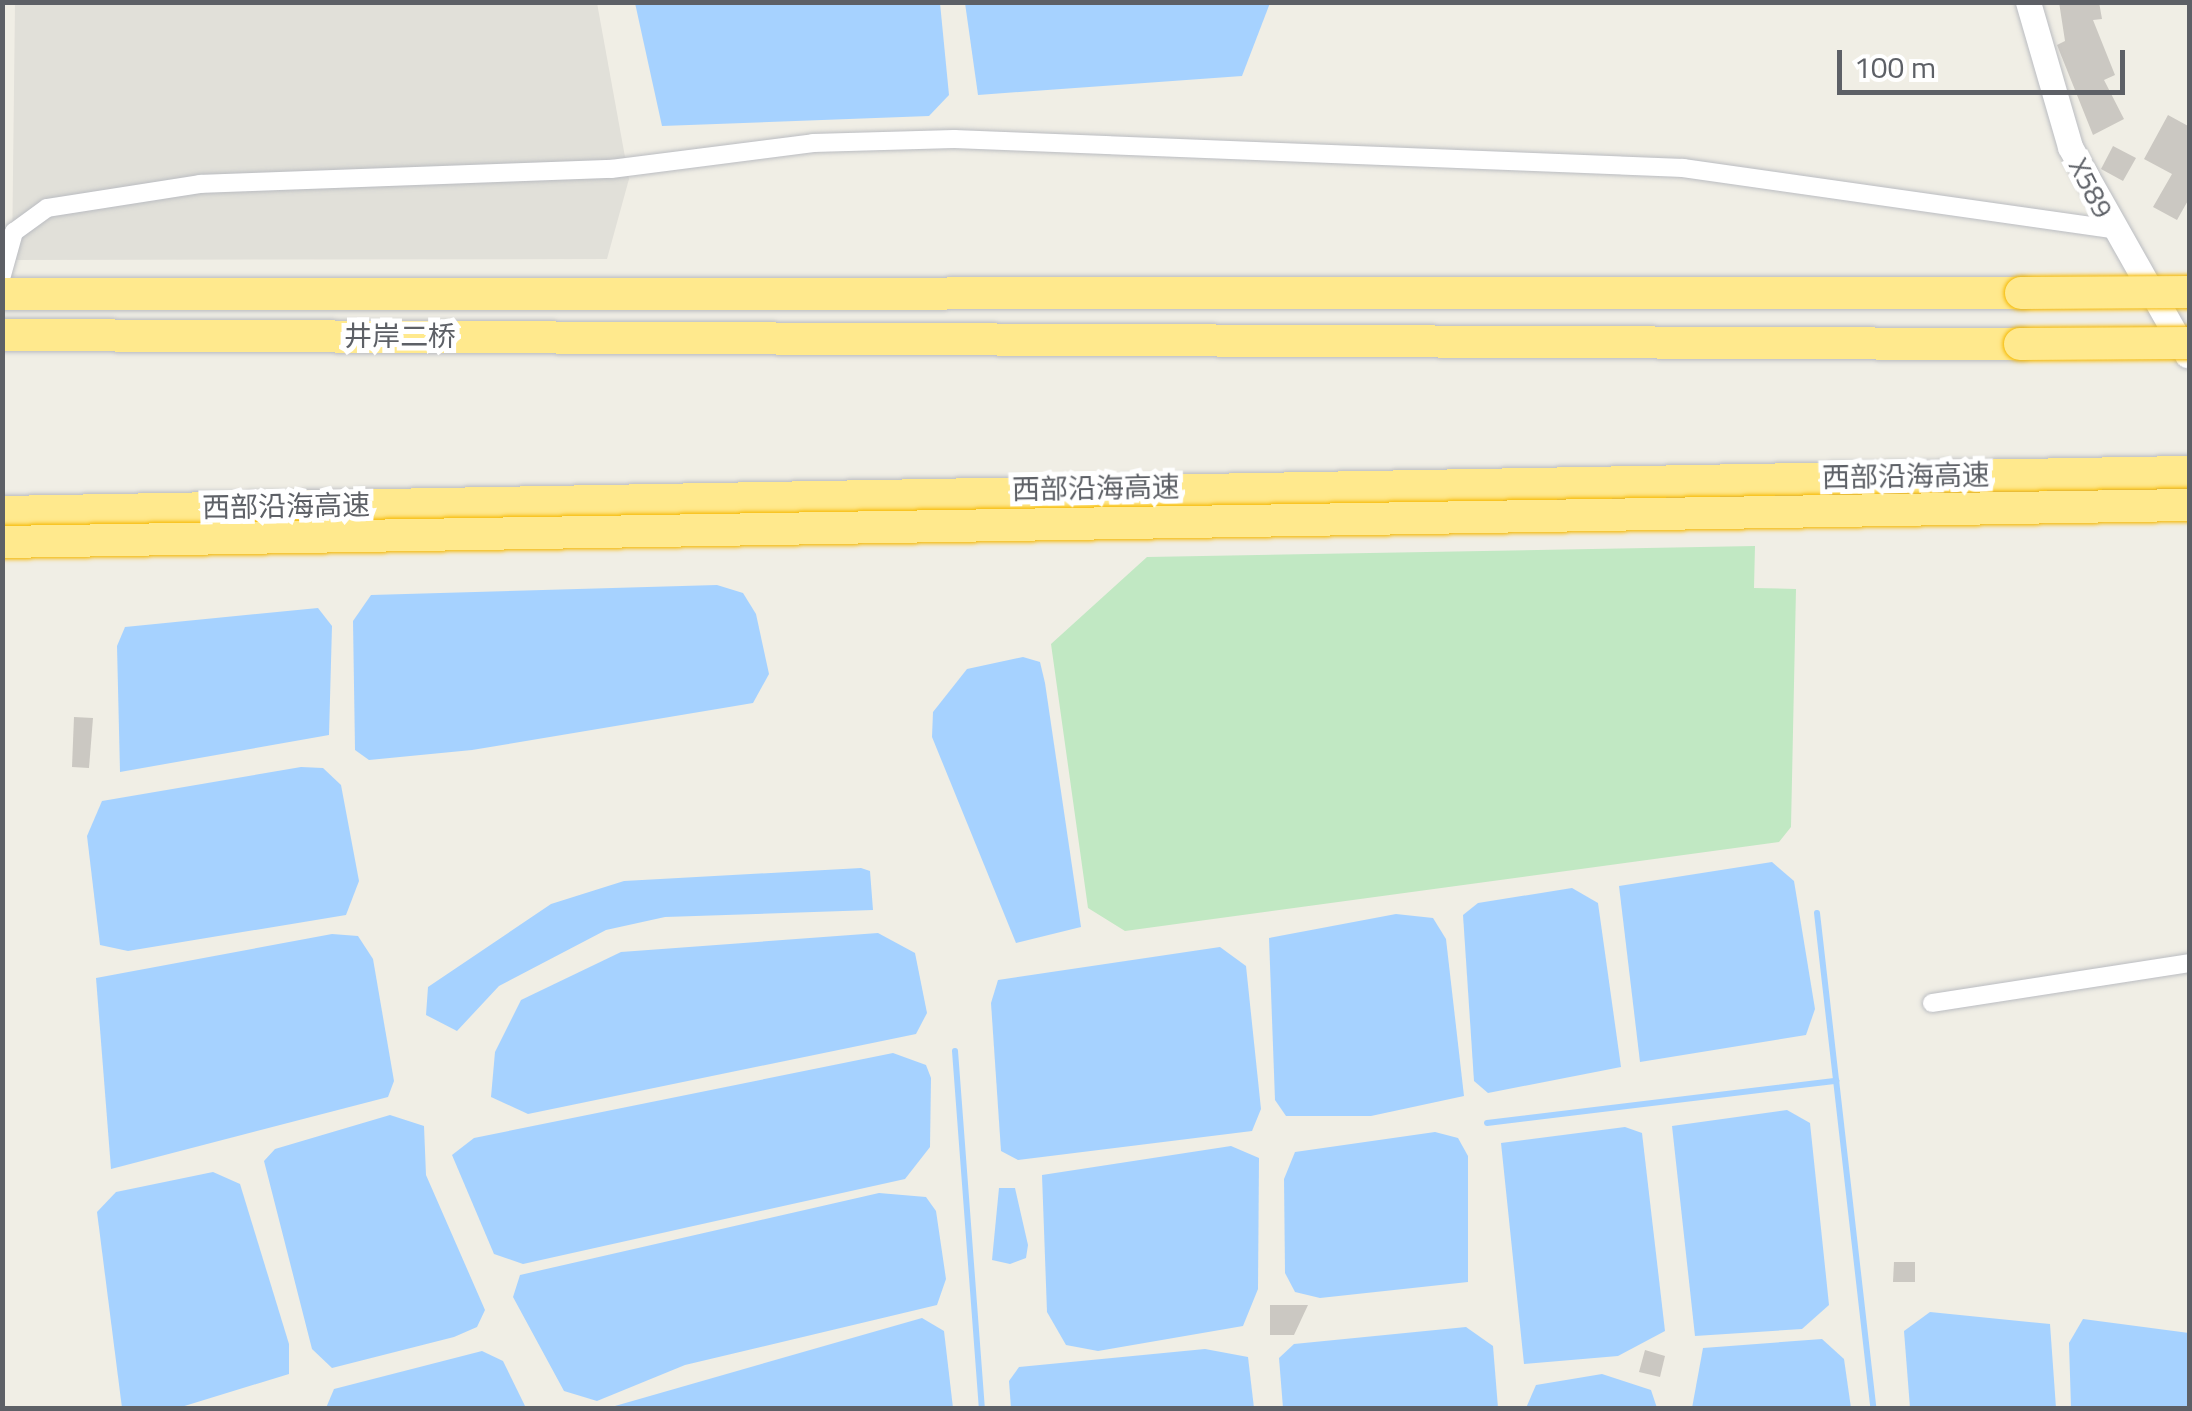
<!DOCTYPE html>
<html>
<head>
<meta charset="utf-8">
<style>
  body { margin:0 }
  #map { position:relative; width:2192px; height:1411px; overflow:hidden; background:#f0eee5; font-family:"Titillium Web","Noto Sans SC",sans-serif }
  div>[style] { position:absolute }
  .industrial>* { inset:0; background:#e1e0d9 }
  .green>* { inset:0; background:#c1e8c3 }
  .water>* { inset:0; background:#a6d2ff }
  .stream>* { height:6px; margin:-3px; padding:0 3px; transform-origin:3px; border-radius:3px; background:#a6d2ff }
  .building>* { inset:0; background:#cbc8c2 }
  .roads { filter:drop-shadow(0 0 2px #babcc1) drop-shadow(0 0 2px #babcc1) }
  .street>* { height:18px; margin:-9px; padding:0 9px; transform-origin:9px; border-radius:9px; background:#fff }
  .secondary>* { height:25px; margin:-12.5px; padding:0 12.5px; transform-origin:12.5px; border-radius:12.5px; background:#fff }
  .highway>* { height:32px; margin:-16px; padding:0 16px; transform-origin:16px; border-radius:16px; background:#ffe98d }
  .bridges { filter:drop-shadow(0 0 2px #f5b800) drop-shadow(0 0 2px #f5b800) }
  .highway-bridge>* { height:32px; margin:-16px; padding:0 16px; transform-origin:16px; border-radius:16px; background:#ffe98d }
  span { translate:-50% -50%; white-space:nowrap; text-align:center; line-height:1.15; -webkit-text-stroke:10px #fff; paint-order:stroke }
  .street-label { font-size:28px; color:#5d6066 }
  .frame { position:absolute; inset:0; border:5px solid #5d6066; pointer-events:none }
  .scale { position:absolute; left:1837px; top:50px; width:288px; height:45px; box-sizing:border-box; border:5px solid #5d6066; border-top:0; padding-left:12px; font-size:30px; line-height:35px; white-space:nowrap; color:#5d6066; -webkit-text-stroke:8px #fff; paint-order:stroke }
</style>
</head>
<body>
<div id="map">
  <div class="industrial">
    <i style="clip-path:polygon(15px 3px,597px 3px,629px 179px,607px 259px,12px 260px)"></i>
  </div>
  <div class="green">
    <i style="clip-path:polygon(1755px 546px,1754px 588px,1796px 589px,1791px 827px,1779px 842px,1125px 931px,1088px 908px,1051px 644px,1147px 557px)"></i>
  </div>
  <div class="water">
    <i style="clip-path:polygon(635px 3px,940px 3px,949px 95px,929px 116px,662px 126px)"></i>
    <i style="clip-path:polygon(965px 3px,965px 2px,1270px 3px,1242px 76px,978px 95px)"></i>
    <i style="clip-path:polygon(717px 585px,743px 593px,756px 614px,769px 674px,753px 703px,472px 750px,369px 760px,355px 750px,353px 621px,371px 595px)"></i>
    <i style="clip-path:polygon(318px 608px,332px 626px,329px 735px,120px 772px,117px 646px,125px 627px)"></i>
    <i style="clip-path:polygon(1023px 657px,1040px 662px,1045px 683px,1081px 927px,1016px 943px,932px 737px,933px 712px,967px 669px)"></i>
    <i style="clip-path:polygon(301px 767px,323px 768px,341px 785px,359px 881px,346px 915px,128px 951px,100px 945px,87px 836px,102px 801px)"></i>
    <i style="clip-path:polygon(1772px 862px,1794px 881px,1815px 1009px,1806px 1035px,1640px 1062px,1619px 886px)"></i>
    <i style="clip-path:polygon(861px 868px,870px 871px,873px 910px,665px 917px,606px 930px,499px 986px,457px 1031px,426px 1015px,428px 987px,551px 904px,624px 881px)"></i>
    <i style="clip-path:polygon(1572px 888px,1598px 903px,1621px 1067px,1488px 1093px,1474px 1081px,1463px 915px,1478px 903px)"></i>
    <i style="clip-path:polygon(1396px 914px,1433px 918px,1446px 939px,1464px 1096px,1371px 1116px,1286px 1116px,1275px 1100px,1269px 938px)"></i>
    <i style="clip-path:polygon(878px 933px,915px 953px,927px 1013px,916px 1034px,528px 1114px,491px 1097px,495px 1052px,521px 1000px,621px 952px)"></i>
    <i style="clip-path:polygon(332px 934px,358px 936px,373px 959px,394px 1081px,388px 1097px,111px 1169px,96px 978px)"></i>
    <i style="clip-path:polygon(1220px 947px,1246px 966px,1261px 1109px,1252px 1131px,1018px 1160px,1001px 1151px,991px 1003px,998px 980px)"></i>
    <i style="clip-path:polygon(893px 1053px,926px 1065px,931px 1078px,930px 1147px,905px 1179px,523px 1264px,494px 1254px,452px 1155px,474px 1138px)"></i>
    <i style="clip-path:polygon(1787px 1110px,1810px 1123px,1829px 1305px,1802px 1329px,1695px 1336px,1672px 1126px)"></i>
    <i style="clip-path:polygon(390px 1115px,424px 1126px,426px 1175px,485px 1310px,477px 1327px,454px 1337px,332px 1368px,312px 1349px,264px 1161px,275px 1149px)"></i>
    <i style="clip-path:polygon(1625px 1127px,1642px 1133px,1665px 1331px,1618px 1356px,1524px 1364px,1501px 1143px)"></i>
    <i style="clip-path:polygon(1435px 1132px,1458px 1138px,1468px 1156px,1468px 1282px,1320px 1298px,1295px 1292px,1285px 1273px,1284px 1179px,1295px 1152px)"></i>
    <i style="clip-path:polygon(1231px 1146px,1259px 1158px,1258px 1289px,1243px 1326px,1098px 1351px,1066px 1345px,1047px 1312px,1042px 1175px)"></i>
    <i style="clip-path:polygon(213px 1172px,240px 1184px,289px 1344px,289px 1374px,178px 1408px,122px 1408px,97px 1212px,116px 1192px)"></i>
    <i style="clip-path:polygon(999px 1188px,1015px 1188px,1028px 1245px,1026px 1258px,1010px 1264px,992px 1260px)"></i>
    <i style="clip-path:polygon(879px 1193px,926px 1197px,936px 1211px,946px 1279px,937px 1305px,685px 1365px,597px 1401px,564px 1391px,513px 1297px,520px 1275px)"></i>
    <i style="clip-path:polygon(1930px 1312px,2050px 1324px,2056px 1408px,1910px 1408px,1904px 1331px)"></i>
    <i style="clip-path:polygon(922px 1318px,944px 1331px,953px 1408px,608px 1408px)"></i>
    <i style="clip-path:polygon(2083px 1319px,2189px 1333px,2189px 1408px,2071px 1408px,2069px 1343px)"></i>
    <i style="clip-path:polygon(1466px 1327px,1493px 1346px,1498px 1408px,1283px 1408px,1279px 1358px,1294px 1344px)"></i>
    <i style="clip-path:polygon(1822px 1339px,1844px 1359px,1851px 1408px,1692px 1408px,1703px 1348px)"></i>
    <i style="clip-path:polygon(1205px 1349px,1248px 1357px,1254px 1408px,1011px 1408px,1009px 1381px,1019px 1367px)"></i>
    <i style="clip-path:polygon(482px 1351px,503px 1361px,526px 1408px,326px 1408px,334px 1389px)"></i>
    <i style="clip-path:polygon(1602px 1374px,1651px 1390px,1657px 1408px,1526px 1408px,1536px 1385px)"></i>
  </div>
  <div class="stream">
    <i style="left:1817px;top:913px;width:498px;rotate:83.5deg"></i>
    <i style="left:955px;top:1051px;width:358px;rotate:85.7deg"></i>
    <i style="left:1487px;top:1123px;width:352px;rotate:-6.9deg"></i>
  </div>
  <div class="building">
    <i style="clip-path:polygon(2059px 2px,2099px 2px,2102px 19px,2093px 20px,2115px 75px,2104px 80px,2124px 119px,2093px 135px,2057px 45px,2065px 41px)"></i>
    <i style="clip-path:polygon(2168px 115px,2190px 127px,2190px 197px,2177px 220px,2153px 207px,2172px 174px,2144px 159px)"></i>
    <i style="clip-path:polygon(2113px 146px,2136px 158px,2123px 181px,2101px 169px)"></i>
    <i style="clip-path:polygon(74px 717px,93px 718px,89px 768px,72px 767px)"></i>
    <i style="clip-path:polygon(1894px 1262px,1915px 1262px,1915px 1282px,1893px 1282px)"></i>
    <i style="clip-path:polygon(1270px 1305px,1308px 1305px,1294px 1335px,1270px 1335px)"></i>
    <i style="clip-path:polygon(1645px 1350px,1665px 1356px,1660px 1377px,1639px 1372px)"></i>
  </div>
  <div class="roads">
    <div class="street">
      <i style="left:2px;top:275px;width:45px;rotate:-74.4deg"></i>
      <i style="left:14px;top:232px;width:41px;rotate:-36deg"></i>
      <i style="left:47px;top:208px;width:155px;rotate:-8.9deg"></i>
      <i style="left:200px;top:184px;width:411px;rotate:-2.1deg"></i>
      <i style="left:611px;top:169px;width:204px;rotate:-7.3deg"></i>
      <i style="left:813px;top:143px;width:141px;rotate:-1.6deg"></i>
      <i style="left:954px;top:139px;width:730px;rotate:2.28deg"></i>
      <i style="left:1683px;top:168px;width:433px;rotate:8.1deg"></i>
      <i style="left:1932px;top:1003px;width:261px;rotate:-8.8deg"></i>
    </div>
    <div class="secondary">
      <i style="left:2028px;top:2px;width:151px;rotate:73.8deg"></i>
      <i style="left:2070px;top:147px;width:239px;rotate:60.6deg"></i>
    </div>
    <div class="highway">
      <i style="left:2px;top:294px;width:2019px;rotate:-0.03deg"></i>
      <i style="left:2px;top:335px;width:2018px;rotate:0.26deg"></i>
      <i style="left:2px;top:512px;width:2188px;rotate:-1.05deg"></i>
    </div>
  </div>
  <div class="bridges">
    <div class="highway-bridge">
      <i style="left:2021px;top:293px;width:169px;rotate:-0.3deg"></i>
      <i style="left:2020px;top:344px;width:170px;rotate:-0.3deg"></i>
      <i style="left:2px;top:542px;width:2188px;rotate:-0.97deg"></i>
    </div>
  </div>
  <div class="street-label">
    <span style="left:2091px;top:188px;rotate:63deg">X589</span>
    <span style="left:400px;top:336px">井岸二桥</span>
    <span style="left:1906px;top:476px;rotate:-1deg">西部沿海高速</span>
    <span style="left:1096px;top:488px;rotate:-1deg">西部沿海高速</span>
    <span style="left:286px;top:506px;rotate:-1deg">西部沿海高速</span>
  </div>
  <div class="frame"></div>
  <div class="scale">100 m</div>
</div>
</body>
</html>
